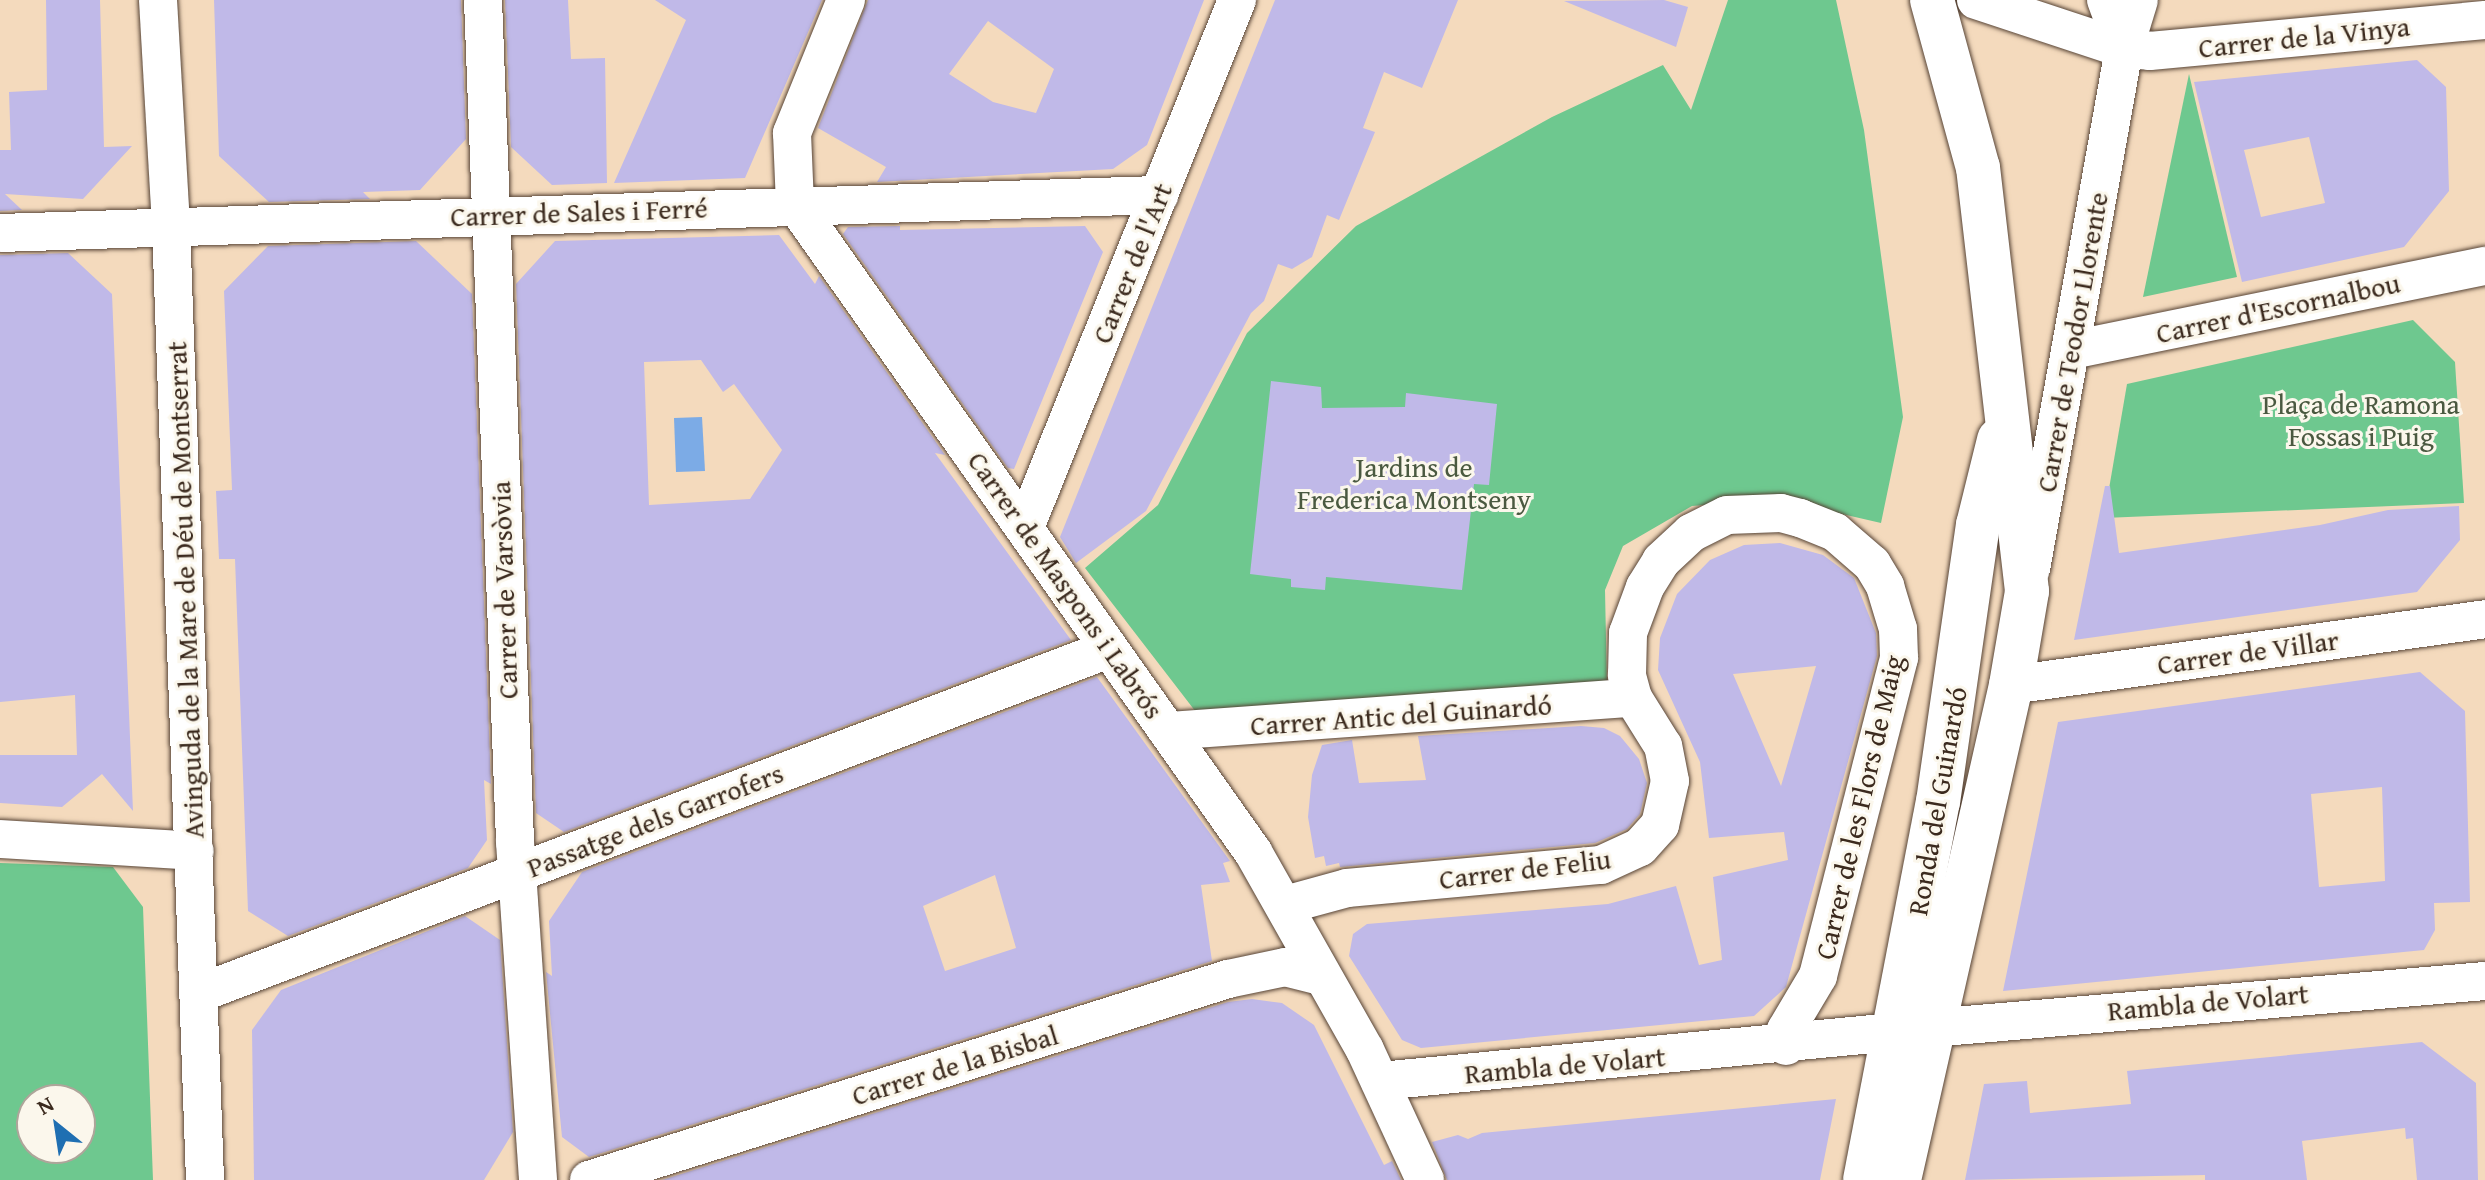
<!DOCTYPE html>
<html>
<head>
<meta charset="utf-8">
<style>
  body { margin:0 }
  #map { position:relative; width:2485px; height:1180px; overflow:hidden; background:#f4dabd; font-family:"Gentium Book Plus",serif }
  div>[style] { position:absolute }
  .green>* { inset:0; background:#6ec88f }
  .water>* { inset:0; background:#7cabe6 }
  .building>* { inset:0; background:#c0b9e8 }
  .roads { filter:drop-shadow(0 0 2px #574436) drop-shadow(0 0 2px #574436) }
  .minor>* { height:38px; margin:-19px; padding:0 19px; transform-origin:19px; border-radius:19px; background:#fff }
  .major>* { height:44px; margin:-22px; padding:0 22px; transform-origin:22px; border-radius:22px; background:#fff }
  span { translate:-50% -50%; white-space:nowrap; text-align:center; line-height:1.15; -webkit-text-stroke:6px #fbf7ec; paint-order:stroke }
  .street-label { font-size:28px; color:#3b2a1e }
  .park-label { font-size:28px; color:#4a5940 }
  .north { position:absolute; left:16px; top:1084px; width:80px; height:80px; box-sizing:border-box; background:#fbf7ec; border:2px solid #aea59a; border-radius:50%; rotate:330deg; font-size:22px; font-weight:700; line-height:32px; text-align:center; color:#3b2a1e }
  .north::after { content:''; display:block; margin:auto; width:28px; height:36px; background:#1f6fb2; clip-path:polygon(50% 0,100% 100%,50% 72%,0 100%) }
</style>
</head>
<body>
<div id="map">
  <div class="green">
    <i style="clip-path:polygon(1728px 0,1836px 0,1864px 130px,1903px 417px,1881px 523px,1777px 499px,1692px 506px,1623px 546px,1605px 590px,1607px 689px,1199px 716px,1085px 568px,1158px 505px,1247px 333px,1356px 226px,1552px 117px,1663px 65px,1691px 110px)"></i>
    <i style="clip-path:polygon(2189px 74px,2237px 277px,2143px 297px)"></i>
    <i style="clip-path:polygon(2413px 320px,2455px 362px,2464px 503px,2104px 518px,2127px 384px)"></i>
    <i style="clip-path:polygon(evenodd,0 863px,113px 867px,143px 907px,153px 1180px,0 1180px,0 863px,32px 1100px,80px 1100px,80px 1148px,32px 1148px,32px 1100px)"></i>
  </div>
  <div class="water">
    <i style="clip-path:polygon(702px 417px,705px 471px,676px 472px,674px 418px)"></i>
  </div>
  <div class="building">
    <i style="clip-path:polygon(46px 0,100px 0,104px 147px,132px 146px,83px 199px,5px 194px,22px 210px,0 211px,0 150px,11px 150px,9px 92px,47px 90px)"></i>
    <i style="clip-path:polygon(214px 0,461px 0,466px 139px,420px 190px,363px 192px,370px 199px,269px 202px,219px 156px)"></i>
    <i style="clip-path:polygon(505px 0,568px 0,571px 59px,605px 58px,607px 183px,552px 185px,511px 147px)"></i>
    <i style="clip-path:polygon(655px 0,822px 0,745px 178px,614px 183px,686px 20px)"></i>
    <i style="clip-path:polygon(evenodd,868px 0,1204px 0,1147px 145px,1113px 169px,877px 182px,886px 167px,818px 128px,868px 0,988px 21px,1054px 69px,1036px 113px,993px 102px,949px 74px,988px 21px)"></i>
    <i style="clip-path:polygon(1275px 0,1458px 0,1422px 88px,1384px 72px,1363px 128px,1375px 132px,1339px 220px,1327px 215px,1312px 257px,1292px 269px,1278px 264px,1264px 301px,1251px 313px,1146px 511px,1076px 563px,1060px 537px)"></i>
    <i style="clip-path:polygon(1664px 0,1688px 7px,1676px 47px,1564px 1px)"></i>
    <i style="clip-path:polygon(evenodd,2417px 60px,2446px 87px,2449px 191px,2404px 247px,2242px 282px,2194px 82px,2417px 60px,2309px 137px,2325px 203px,2261px 217px,2244px 150px,2309px 137px)"></i>
    <i style="clip-path:polygon(900px 226px,900px 230px,1085px 226px,1103px 252px,1014px 469px,1008px 468px,843px 234px,848px 227px)"></i>
    <i style="clip-path:polygon(evenodd,779px 235px,815px 284px,819px 276px,945px 455px,935px 453px,1071px 640px,564px 832px,536px 813px,516px 284px,555px 241px,779px 235px,701px 360px,723px 392px,734px 384px,782px 450px,750px 499px,649px 505px,644px 362px,701px 360px)"></i>
    <i style="clip-path:polygon(416px 241px,472px 294px,491px 784px,484px 780px,487px 840px,468px 868px,288px 936px,248px 911px,235px 559px,219px 559px,216px 491px,232px 490px,224px 291px,268px 246px)"></i>
    <i style="clip-path:polygon(68px 253px,112px 294px,133px 811px,102px 774px,62px 807px,0 803px,0 755px,77px 755px,75px 695px,0 702px,0 255px)"></i>
    <i style="clip-path:polygon(1271px 381px,1321px 387px,1322px 408px,1405px 407px,1406px 393px,1497px 404px,1489px 485px,1474px 484px,1462px 590px,1326px 577px,1325px 590px,1291px 587px,1291px 579px,1250px 574px)"></i>
    <i style="clip-path:polygon(2105px 486px,2110px 486px,2119px 553px,2320px 525px,2388px 510px,2459px 506px,2460px 540px,2417px 592px,2074px 640px)"></i>
    <i style="clip-path:polygon(evenodd,1780px 543px,1823px 555px,1854px 578px,1876px 633px,1877px 656px,1786px 987px,1754px 1016px,1421px 1048px,1402px 1040px,1349px 956px,1353px 934px,1367px 924px,1608px 904px,1676px 886px,1699px 965px,1722px 960px,1713px 877px,1788px 860px,1784px 832px,1709px 838px,1700px 762px,1658px 670px,1660px 638px,1677px 594px,1710px 560px,1744px 545px,1780px 543px,1816px 666px,1781px 786px,1733px 674px,1816px 666px)"></i>
    <i style="clip-path:polygon(evenodd,2420px 672px,2465px 711px,2470px 902px,2434px 903px,2435px 930px,2424px 950px,2003px 991px,2058px 722px,2420px 672px,2382px 787px,2385px 881px,2319px 887px,2311px 794px,2382px 787px)"></i>
    <i style="clip-path:polygon(evenodd,1097px 677px,1230px 861px,1223px 863px,1230px 882px,1201px 885px,1212px 961px,589px 1157px,562px 1137px,546px 972px,552px 976px,549px 921px,582px 872px,1097px 677px,995px 875px,1016px 948px,945px 971px,923px 906px,995px 875px)"></i>
    <i style="clip-path:polygon(1581px 726px,1604px 728px,1620px 736px,1639px 759px,1647px 783px,1640px 814px,1627px 829px,1595px 843px,1340px 867px,1339px 863px,1326px 866px,1324px 856px,1315px 858px,1308px 817px,1312px 775px,1322px 745px,1352px 740px,1359px 783px,1426px 780px,1418px 736px)"></i>
    <i style="clip-path:polygon(465px 916px,500px 940px,513px 1132px,484px 1180px,254px 1180px,252px 1030px,281px 990px)"></i>
    <i style="clip-path:polygon(1252px 999px,1282px 1003px,1314px 1025px,1384px 1165px,1392px 1161px,1401px 1180px,662px 1180px,1228px 1002px)"></i>
    <i style="clip-path:polygon(2422px 1042px,2476px 1083px,2478px 1180px,2417px 1180px,2413px 1138px,2406px 1139px,2405px 1128px,2302px 1141px,2307px 1180px,2205px 1180px,2205px 1175px,1965px 1180px,1984px 1084px,2027px 1081px,2030px 1113px,2131px 1104px,2127px 1071px)"></i>
    <i style="clip-path:polygon(1836px 1099px,1820px 1180px,1447px 1180px,1432px 1142px,1458px 1135px,1468px 1139px,1482px 1133px)"></i>
  </div>
  <div class="roads">
    <div class="minor">
      <i style="left:158px;top:0;width:226px;rotate:86.7deg"></i>
      <i style="left:171px;top:226px;width:955px;rotate:87.96deg"></i>
      <i style="left:483px;top:0;width:843px;rotate:87.82deg"></i>
      <i style="left:515px;top:842px;width:339px;rotate:86.1deg"></i>
      <i style="left:846px;top:0;width:144px;rotate:112.1deg"></i>
      <i style="left:792px;top:133px;width:71px;rotate:87.6deg"></i>
      <i style="left:795px;top:204px;width:794px;rotate:54.75deg"></i>
      <i style="left:1253px;top:852px;width:227px;rotate:60.5deg"></i>
      <i style="left:1365px;top:1050px;width:143px;rotate:65.2deg"></i>
      <i style="left:1976px;top:0;width:156px;rotate:18.3deg"></i>
      <i style="left:2124px;top:49px;width:26px;rotate:4deg"></i>
      <i style="left:2150px;top:51px;width:336px;rotate:-5.3deg"></i>
      <i style="left:2106px;top:0;width:52px;rotate:69.8deg"></i>
      <i style="left:0;top:233px;width:1160px;rotate:-1.88deg"></i>
      <i style="left:2071px;top:350px;width:422px;rotate:-11.5deg"></i>
      <i style="left:1026px;top:525px;width:566px;rotate:-68.1deg"></i>
      <i style="left:2031px;top:569px;width:528px;rotate:-79.86deg"></i>
      <i style="left:2124px;top:49px;width:51px;rotate:-73deg"></i>
      <i style="left:2011px;top:685px;width:479px;rotate:-7.9deg"></i>
      <i style="left:1168px;top:731px;width:466px;rotate:-4.1deg"></i>
      <i style="left:0;top:839px;width:195px;rotate:3.5deg"></i>
      <i style="left:1285px;top:905px;width:64px;rotate:-15.3deg"></i>
      <i style="left:1347px;top:888px;width:255px;rotate:-5.2deg"></i>
      <i style="left:1601px;top:865px;width:43px;rotate:-24.8deg"></i>
      <i style="left:1640px;top:847px;width:30px;rotate:-48deg"></i>
      <i style="left:1660px;top:825px;width:45px;rotate:-77.2deg"></i>
      <i style="left:1670px;top:781px;width:36px;rotate:-101deg"></i>
      <i style="left:1663px;top:746px;width:57px;rotate:-122deg"></i>
      <i style="left:1633px;top:698px;width:24px;rotate:-105deg"></i>
      <i style="left:1627px;top:675px;width:42px;rotate:-88.6deg"></i>
      <i style="left:1628px;top:633px;width:49px;rotate:-69.7deg"></i>
      <i style="left:1645px;top:587px;width:31px;rotate:-58deg"></i>
      <i style="left:1661px;top:561px;width:41px;rotate:-43deg"></i>
      <i style="left:1691px;top:533px;width:40px;rotate:-26.6deg"></i>
      <i style="left:1727px;top:515px;width:54px;rotate:-2.1deg"></i>
      <i style="left:1781px;top:513px;width:20px;rotate:15deg"></i>
      <i style="left:1800px;top:518px;width:38px;rotate:22deg"></i>
      <i style="left:1835px;top:532px;width:49px;rotate:40.9deg"></i>
      <i style="left:1872px;top:564px;width:26px;rotate:59deg"></i>
      <i style="left:1885px;top:586px;width:45px;rotate:73.2deg"></i>
      <i style="left:1898px;top:629px;width:29px;rotate:88deg"></i>
      <i style="left:1899px;top:658px;width:328px;rotate:104.3deg"></i>
      <i style="left:1818px;top:976px;width:63px;rotate:120.7deg"></i>
      <i style="left:1786px;top:1030px;width:16px;rotate:90deg"></i>
      <i style="left:200px;top:993px;width:972px;rotate:-20.73deg"></i>
      <i style="left:1931px;top:1028px;width:556px;rotate:-4.85deg"></i>
      <i style="left:1380px;top:1081px;width:516px;rotate:-5.45deg"></i>
      <i style="left:589px;top:1180px;width:670px;rotate:-17.46deg"></i>
      <i style="left:1228px;top:979px;width:58px;rotate:-11.9deg"></i>
      <i style="left:1285px;top:967px;width:38px;rotate:14deg"></i>
    </div>
    <div class="major">
      <i style="left:1865px;top:1180px;width:385px;rotate:-79.1deg"></i>
      <i style="left:1938px;top:802px;width:280px;rotate:-81.8deg"></i>
      <i style="left:1978px;top:525px;width:88px;rotate:-76.1deg"></i>
      <i style="left:1899px;top:1180px;width:508px;rotate:-77.25deg"></i>
      <i style="left:2011px;top:685px;width:95px;rotate:-80.3deg"></i>
      <i style="left:2027px;top:591px;width:426px;rotate:-96.6deg"></i>
      <i style="left:1978px;top:168px;width:174px;rotate:-105.3deg"></i>
    </div>
  </div>
  <div class="street-label">
    <span style="left:2304px;top:37px;rotate:-6deg">Carrer de la Vinya</span>
    <span style="left:579px;top:212px;rotate:-2deg">Carrer de Sales i Ferré</span>
    <span style="left:1132px;top:263px;rotate:-68deg">Carrer de l'Art</span>
    <span style="left:2278px;top:308px;rotate:-12deg">Carrer d'Escornalbou</span>
    <span style="left:2072px;top:342px;rotate:-80deg">Carrer de Teodor Llorente</span>
    <span style="left:1066px;top:585px;rotate:55deg">Carrer de Maspons i Labrós</span>
    <span style="left:185px;top:590px;rotate:-92deg">Avinguda de la Mare de Déu de Montserrat</span>
    <span style="left:504px;top:590px;rotate:-92deg">Carrer de Varsòvia</span>
    <span style="left:2248px;top:652px;rotate:-8deg">Carrer de Villar</span>
    <span style="left:1401px;top:715px;rotate:-4deg">Carrer Antic del Guinardó</span>
    <span style="left:1937px;top:801px;rotate:-80deg">Ronda del Guinardó</span>
    <span style="left:1859px;top:807px;rotate:-77deg">Carrer de les Flors de Maig</span>
    <span style="left:655px;top:820px;rotate:-21deg">Passatge dels Garrofers</span>
    <span style="left:1525px;top:869px;rotate:-7deg">Carrer de Feliu</span>
    <span style="left:2208px;top:1002px;rotate:-5deg">Rambla de Volart</span>
    <span style="left:955px;top:1065px;rotate:-17deg">Carrer de la Bisbal</span>
    <span style="left:1565px;top:1065px;rotate:-5deg">Rambla de Volart</span>
  </div>
  <div class="park-label">
    <span style="left:2361px;top:420px">Plaça de Ramona<br>Fossas i Puig</span>
    <span style="left:1414px;top:483px">Jardins de<br>Frederica Montseny</span>
  </div>
  <div class="north">N</div>
</div>
</body>
</html>
